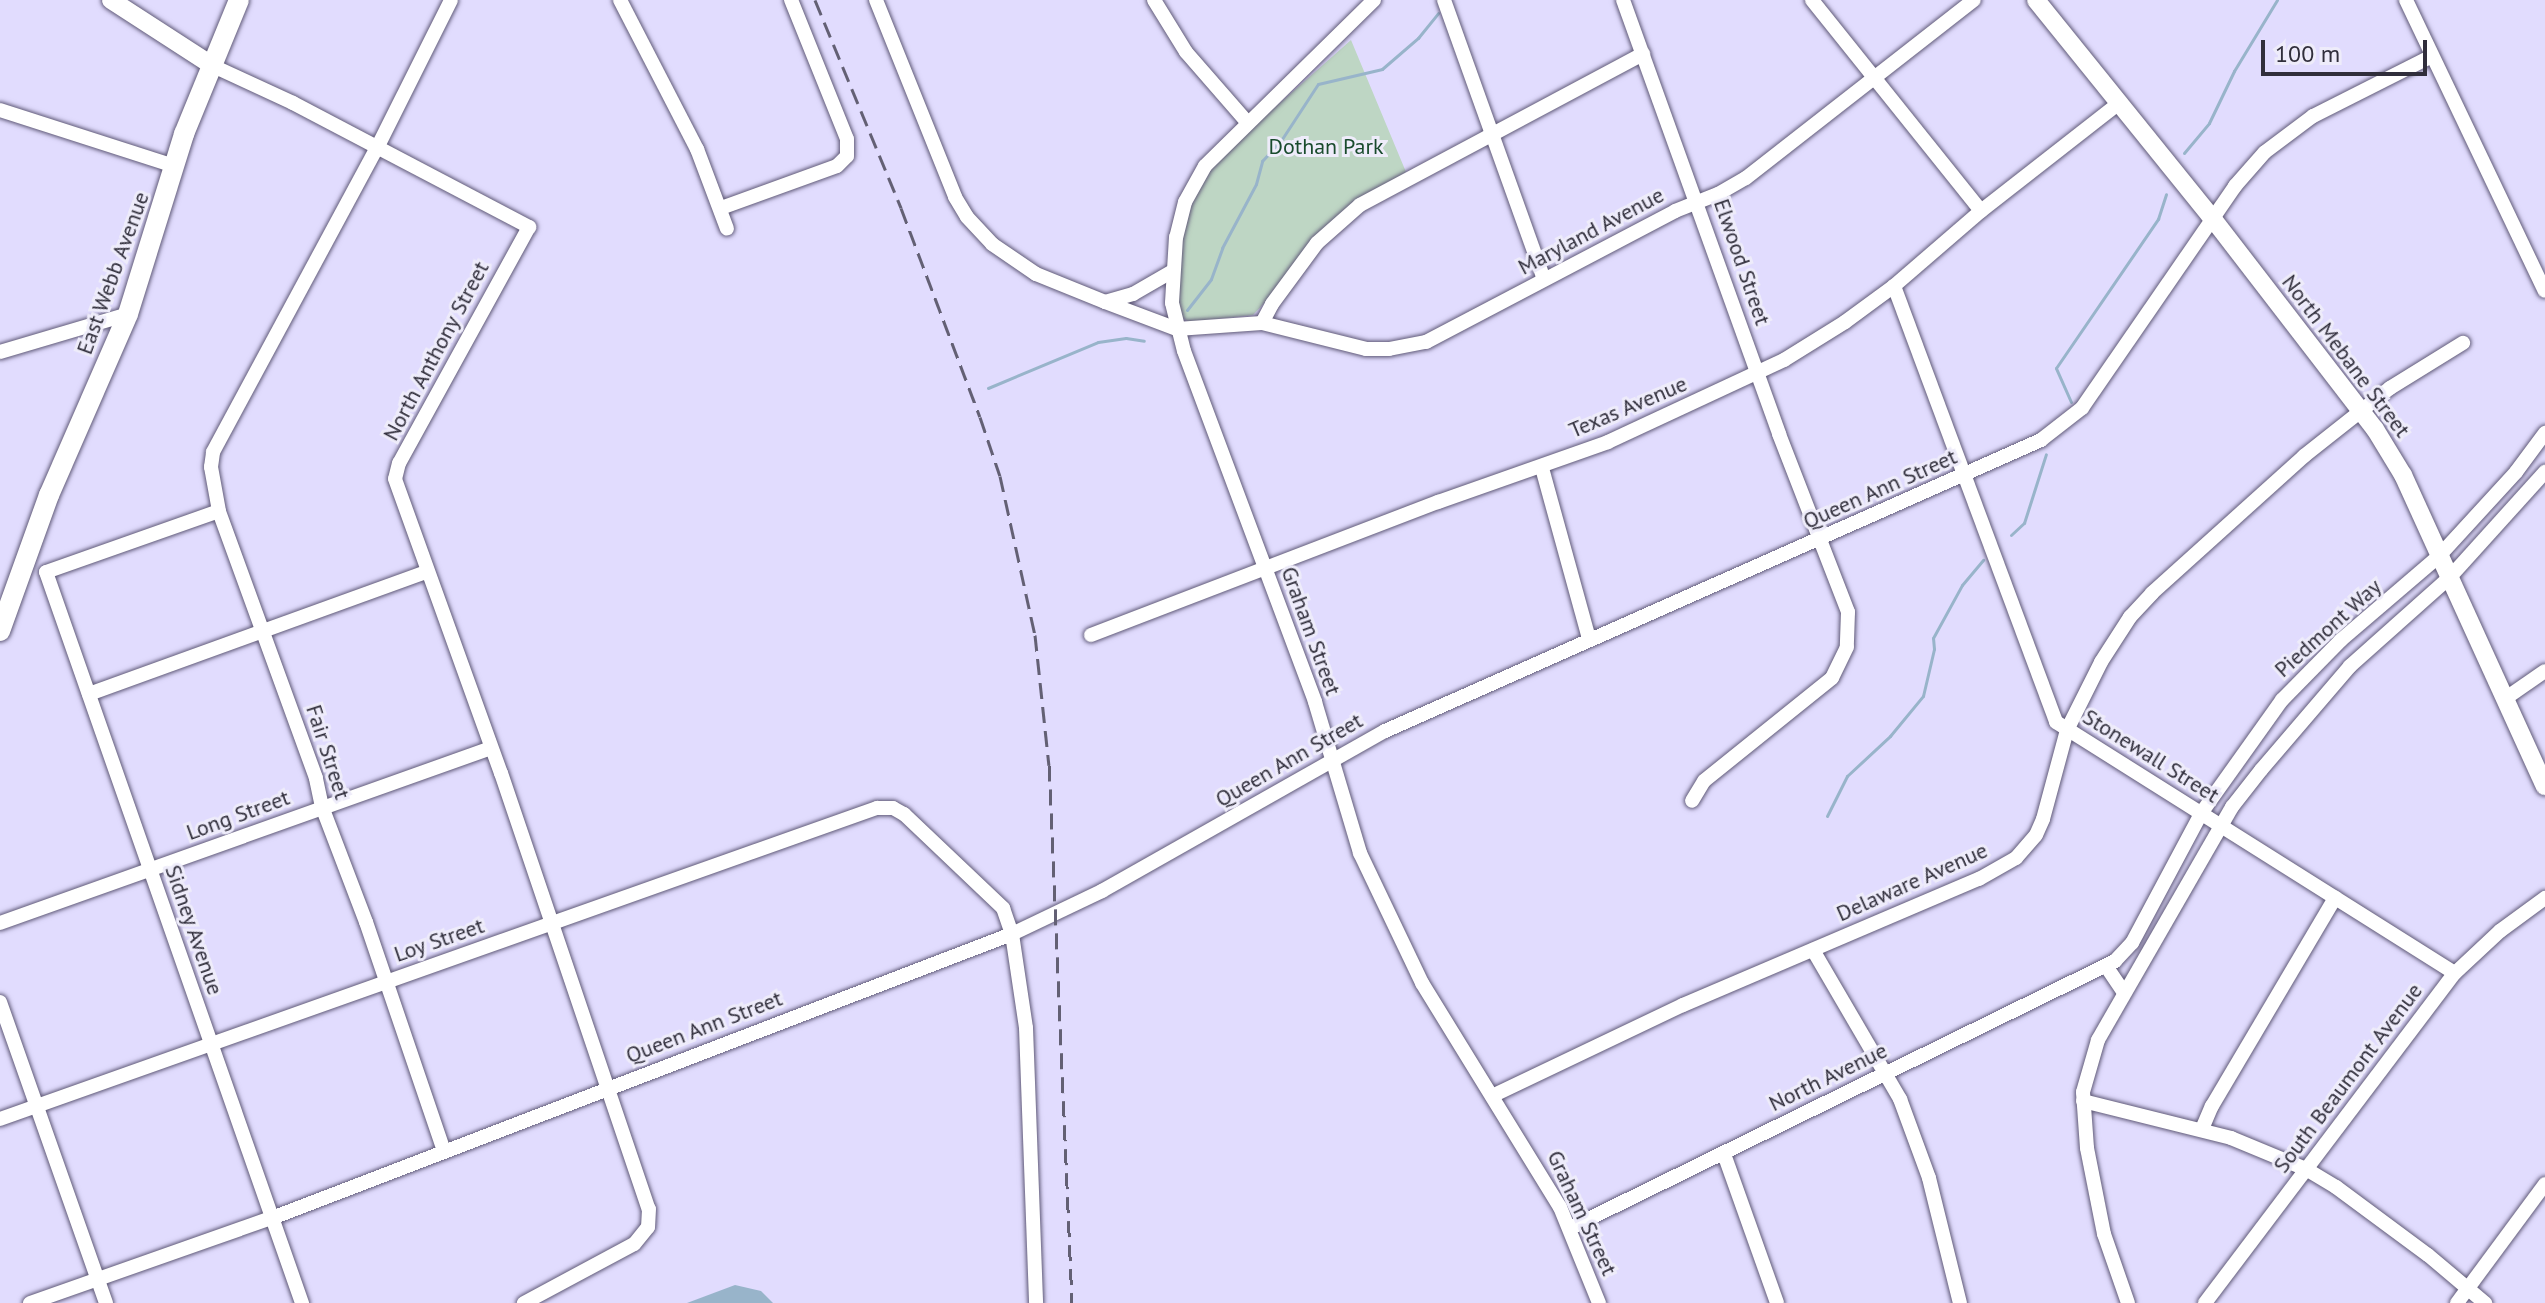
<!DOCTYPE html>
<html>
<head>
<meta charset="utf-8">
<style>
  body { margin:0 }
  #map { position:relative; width:2545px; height:1303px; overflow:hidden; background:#e1dcfe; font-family:"PT Sans",sans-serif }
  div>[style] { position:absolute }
  .green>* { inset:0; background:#bed6c4 }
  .water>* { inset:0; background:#98b4ca }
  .stream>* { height:3px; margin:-1.5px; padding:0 1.5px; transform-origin:1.5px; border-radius:1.5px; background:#98b4ca }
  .roads { filter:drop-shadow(0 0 2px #605a78) drop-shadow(0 0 2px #605a78) }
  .minor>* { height:14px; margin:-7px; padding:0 7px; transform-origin:7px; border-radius:7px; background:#fff }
  .major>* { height:18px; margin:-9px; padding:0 9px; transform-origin:9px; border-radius:9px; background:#fff }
  .highway>* { height:20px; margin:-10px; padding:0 10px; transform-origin:10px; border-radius:10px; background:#fff }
  .rail>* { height:3px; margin-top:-1.5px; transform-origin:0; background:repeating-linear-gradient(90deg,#636074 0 16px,transparent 0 24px) }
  span { translate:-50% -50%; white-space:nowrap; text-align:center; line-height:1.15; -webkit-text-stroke:6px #eeecfa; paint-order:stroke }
  .park-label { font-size:22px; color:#194b2d }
  .street-label { font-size:22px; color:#302e3b }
  .scale { position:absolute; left:2261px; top:40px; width:166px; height:36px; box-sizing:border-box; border:4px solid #302e3b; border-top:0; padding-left:10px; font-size:24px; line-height:28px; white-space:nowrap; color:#302e3b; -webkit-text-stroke:6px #eeecfa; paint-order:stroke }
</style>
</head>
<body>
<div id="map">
  <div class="green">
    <i style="clip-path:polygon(1351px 40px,1406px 172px,1362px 199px,1253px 315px,1189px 322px,1179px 315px,1178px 298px,1179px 246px,1193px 201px,1218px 158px)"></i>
  </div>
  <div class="water">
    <i style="clip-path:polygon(735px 1285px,761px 1291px,773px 1303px,687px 1303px)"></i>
  </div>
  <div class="stream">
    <i style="left:2184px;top:153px;width:39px;rotate:-50deg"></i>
    <i style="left:2209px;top:123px;width:58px;rotate:-64.3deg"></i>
    <i style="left:2234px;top:71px;width:83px;rotate:-58.8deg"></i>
    <i style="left:1187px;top:310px;width:39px;rotate:-52deg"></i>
    <i style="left:1211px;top:279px;width:33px;rotate:-70deg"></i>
    <i style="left:1222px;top:248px;width:72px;rotate:-62deg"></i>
    <i style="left:1256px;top:184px;width:24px;rotate:-75deg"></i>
    <i style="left:1262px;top:161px;width:26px;rotate:-47deg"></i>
    <i style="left:1280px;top:142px;width:69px;rotate:-56.8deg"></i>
    <i style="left:1318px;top:84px;width:66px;rotate:-13.2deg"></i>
    <i style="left:1382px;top:69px;width:48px;rotate:-40.7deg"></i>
    <i style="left:1418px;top:38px;width:32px;rotate:-51deg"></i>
    <i style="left:988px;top:388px;width:119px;rotate:-22.7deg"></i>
    <i style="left:1098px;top:342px;width:28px;rotate:-8deg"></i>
    <i style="left:1126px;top:338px;width:18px;rotate:9deg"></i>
    <i style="left:2071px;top:402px;width:37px;rotate:-114deg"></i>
    <i style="left:2056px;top:368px;width:181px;rotate:-55.6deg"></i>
    <i style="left:2158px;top:219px;width:26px;rotate:-72deg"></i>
    <i style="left:2011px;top:535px;width:18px;rotate:-43deg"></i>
    <i style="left:2024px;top:523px;width:72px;rotate:-72.3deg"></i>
    <i style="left:1827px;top:816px;width:45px;rotate:-63.4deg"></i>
    <i style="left:1847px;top:776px;width:59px;rotate:-42.9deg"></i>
    <i style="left:1890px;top:736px;width:52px;rotate:-50.5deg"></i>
    <i style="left:1923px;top:696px;width:48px;rotate:-76.8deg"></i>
    <i style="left:1934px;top:649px;width:11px;rotate:-95deg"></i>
    <i style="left:1933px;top:638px;width:60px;rotate:-61.3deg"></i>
    <i style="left:1962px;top:585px;width:33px;rotate:-50deg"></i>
  </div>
  <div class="roads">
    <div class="minor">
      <i style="left:620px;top:0;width:168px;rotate:62.7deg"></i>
      <i style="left:697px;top:149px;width:85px;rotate:69.4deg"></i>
      <i style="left:876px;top:0;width:212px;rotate:68.1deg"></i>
      <i style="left:955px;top:197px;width:23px;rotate:59deg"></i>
      <i style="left:967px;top:217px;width:37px;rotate:47deg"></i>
      <i style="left:992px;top:244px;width:53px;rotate:34.3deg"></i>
      <i style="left:1036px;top:274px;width:74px;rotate:22.1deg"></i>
      <i style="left:1105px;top:302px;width:29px;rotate:-16deg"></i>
      <i style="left:1133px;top:294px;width:44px;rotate:-30.1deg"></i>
      <i style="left:1154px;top:0;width:61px;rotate:58.4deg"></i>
      <i style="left:1186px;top:52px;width:93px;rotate:48.9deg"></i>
      <i style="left:1374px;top:0;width:237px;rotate:135.5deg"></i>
      <i style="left:1205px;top:166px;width:41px;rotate:119.1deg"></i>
      <i style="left:1185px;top:202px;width:36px;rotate:104deg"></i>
      <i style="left:1176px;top:237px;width:66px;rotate:93.5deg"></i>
      <i style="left:1172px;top:303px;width:49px;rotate:76deg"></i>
      <i style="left:1184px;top:351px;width:375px;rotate:69.5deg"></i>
      <i style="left:1315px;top:702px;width:158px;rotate:73.4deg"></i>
      <i style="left:1360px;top:853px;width:144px;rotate:64.5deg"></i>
      <i style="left:1422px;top:983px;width:263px;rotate:58.4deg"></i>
      <i style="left:1560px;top:1207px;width:104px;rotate:67.9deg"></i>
      <i style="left:1444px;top:0;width:296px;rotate:70.3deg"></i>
      <i style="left:1623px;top:0;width:461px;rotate:70.2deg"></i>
      <i style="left:1779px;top:434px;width:191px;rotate:68.8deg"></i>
      <i style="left:1848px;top:612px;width:35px;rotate:92deg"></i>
      <i style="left:1847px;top:647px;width:34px;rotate:116deg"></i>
      <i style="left:1832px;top:678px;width:164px;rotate:141.2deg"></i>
      <i style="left:1704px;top:781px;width:23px;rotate:121deg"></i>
      <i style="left:1812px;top:0;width:270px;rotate:51.3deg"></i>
      <i style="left:2406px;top:0;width:322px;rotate:64.5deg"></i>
      <i style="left:213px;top:66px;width:88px;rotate:24.8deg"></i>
      <i style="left:293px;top:103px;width:267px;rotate:27.7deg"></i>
      <i style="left:529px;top:227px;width:269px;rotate:118.8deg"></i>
      <i style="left:399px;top:463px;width:16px;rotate:104deg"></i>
      <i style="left:395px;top:479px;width:313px;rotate:70.2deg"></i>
      <i style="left:501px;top:773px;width:460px;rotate:71.3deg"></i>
      <i style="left:649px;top:1209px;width:18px;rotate:93deg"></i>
      <i style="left:648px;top:1227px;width:22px;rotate:129deg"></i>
      <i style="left:634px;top:1244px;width:125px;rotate:151.8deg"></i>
      <i style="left:0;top:110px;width:183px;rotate:17.8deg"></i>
      <i style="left:721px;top:208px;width:123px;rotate:-19.9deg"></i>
      <i style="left:837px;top:166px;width:14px;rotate:-45deg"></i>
      <i style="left:847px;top:156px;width:17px;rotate:-90deg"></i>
      <i style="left:847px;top:139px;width:150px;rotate:-111.9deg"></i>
      <i style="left:1894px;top:286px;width:465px;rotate:69.6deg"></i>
      <i style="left:2056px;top:722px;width:471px;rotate:32.2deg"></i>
      <i style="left:1105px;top:302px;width:77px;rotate:20.6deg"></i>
      <i style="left:1177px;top:329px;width:85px;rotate:-4deg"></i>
      <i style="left:1262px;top:323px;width:107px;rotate:14deg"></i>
      <i style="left:1366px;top:349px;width:23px"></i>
      <i style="left:1389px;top:349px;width:38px;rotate:-11deg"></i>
      <i style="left:1426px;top:342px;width:281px;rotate:-27.7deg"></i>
      <i style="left:1675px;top:211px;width:46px;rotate:-21.6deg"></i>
      <i style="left:1718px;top:194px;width:32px;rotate:-30deg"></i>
      <i style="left:1746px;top:178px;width:289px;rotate:-38deg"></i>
      <i style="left:1262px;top:323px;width:21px;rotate:-62deg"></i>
      <i style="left:1272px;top:304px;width:76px;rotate:-53.6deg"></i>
      <i style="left:1317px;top:243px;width:57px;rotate:-41.5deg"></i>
      <i style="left:1360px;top:205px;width:321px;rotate:-28.1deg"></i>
      <i style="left:0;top:352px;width:134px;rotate:-16.5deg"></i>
      <i style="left:1542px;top:468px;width:177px;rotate:74.6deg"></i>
      <i style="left:46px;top:572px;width:775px;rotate:70.7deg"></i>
      <i style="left:46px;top:572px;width:183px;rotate:-19.4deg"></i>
      <i style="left:1091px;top:635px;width:372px;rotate:-21deg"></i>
      <i style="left:1438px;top:502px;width:180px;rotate:-19.4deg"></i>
      <i style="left:1608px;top:442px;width:194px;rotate:-25deg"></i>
      <i style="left:1784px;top:360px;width:72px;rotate:-31.9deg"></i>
      <i style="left:1845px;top:322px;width:61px;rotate:-36.3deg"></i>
      <i style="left:1894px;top:286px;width:115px;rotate:-40.8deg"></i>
      <i style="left:1981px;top:211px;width:174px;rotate:-38deg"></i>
      <i style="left:89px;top:694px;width:358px;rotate:-19.9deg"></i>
      <i style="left:2506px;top:698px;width:47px;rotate:-34.7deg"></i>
      <i style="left:0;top:923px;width:521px;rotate:-19.62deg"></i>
      <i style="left:1813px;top:950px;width:173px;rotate:59.7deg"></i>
      <i style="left:1900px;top:1099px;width:84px;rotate:69.8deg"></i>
      <i style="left:1929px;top:1178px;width:129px;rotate:76.1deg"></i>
      <i style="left:2106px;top:966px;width:32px;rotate:56deg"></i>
      <i style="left:0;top:1002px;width:319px;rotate:70.6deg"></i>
      <i style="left:1492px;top:1096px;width:212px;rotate:-25.5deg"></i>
      <i style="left:1683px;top:1005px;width:322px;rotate:-23.1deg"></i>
      <i style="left:1979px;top:879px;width:43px;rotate:-29.6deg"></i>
      <i style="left:2016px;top:858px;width:30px;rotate:-49deg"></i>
      <i style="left:2036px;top:835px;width:17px;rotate:-66deg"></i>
      <i style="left:2043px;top:819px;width:92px;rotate:-74.9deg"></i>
      <i style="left:2067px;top:730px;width:76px;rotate:-63.4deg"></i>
      <i style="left:2101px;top:662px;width:54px;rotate:-57.2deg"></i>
      <i style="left:2130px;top:617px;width:33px;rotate:-47deg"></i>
      <i style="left:2152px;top:593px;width:205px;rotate:-42deg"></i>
      <i style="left:2304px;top:456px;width:110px;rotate:-38.3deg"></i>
      <i style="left:2390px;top:388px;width:86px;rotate:-31.7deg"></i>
      <i style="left:2083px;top:1101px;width:153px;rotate:14deg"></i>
      <i style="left:2231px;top:1138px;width:81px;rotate:22.5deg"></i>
      <i style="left:2306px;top:1169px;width:35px;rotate:31deg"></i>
      <i style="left:2336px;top:1187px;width:114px;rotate:36.5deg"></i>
      <i style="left:2428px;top:1255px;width:75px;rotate:40.1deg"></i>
      <i style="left:0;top:1119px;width:931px;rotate:-19.53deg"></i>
      <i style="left:877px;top:808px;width:16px"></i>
      <i style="left:893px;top:808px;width:13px;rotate:29deg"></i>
      <i style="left:904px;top:814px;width:137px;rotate:43.5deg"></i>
      <i style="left:1003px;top:908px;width:28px;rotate:71deg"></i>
      <i style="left:1012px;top:934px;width:95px;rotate:81.5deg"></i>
      <i style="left:1026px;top:1028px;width:275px;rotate:87.9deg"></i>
      <i style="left:2202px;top:1129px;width:25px;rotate:-67deg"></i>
      <i style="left:2212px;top:1106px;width:242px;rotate:-59.4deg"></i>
      <i style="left:444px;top:1151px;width:242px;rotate:-108.8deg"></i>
      <i style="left:366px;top:922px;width:123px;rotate:-110.9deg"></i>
      <i style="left:322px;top:807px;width:30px;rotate:-102deg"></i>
      <i style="left:316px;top:778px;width:284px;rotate:-110deg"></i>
      <i style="left:219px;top:511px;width:45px;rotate:-100.3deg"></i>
      <i style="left:211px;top:467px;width:15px;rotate:-82deg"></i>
      <i style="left:213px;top:452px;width:345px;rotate:-61.7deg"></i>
      <i style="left:377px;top:148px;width:165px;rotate:-63.4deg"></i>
      <i style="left:1724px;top:1154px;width:158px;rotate:70.4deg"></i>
      <i style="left:1570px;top:1228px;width:607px;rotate:-26.1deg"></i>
      <i style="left:2115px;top:961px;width:25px;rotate:-47deg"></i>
      <i style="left:2132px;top:943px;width:149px;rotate:-61.9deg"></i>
      <i style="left:2202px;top:812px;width:138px;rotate:-54.5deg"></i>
      <i style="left:2282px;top:700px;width:84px;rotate:-45.5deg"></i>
      <i style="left:2341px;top:640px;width:130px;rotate:-40.6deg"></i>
      <i style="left:2440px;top:555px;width:113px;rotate:-47.5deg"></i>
      <i style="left:2516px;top:472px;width:49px;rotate:-53.4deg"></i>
      <i style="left:30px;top:1303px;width:256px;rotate:-19.4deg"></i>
      <i style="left:272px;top:1218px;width:793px;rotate:-21deg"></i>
      <i style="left:1012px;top:934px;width:100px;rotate:-25.5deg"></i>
      <i style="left:1102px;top:891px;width:325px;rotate:-29.5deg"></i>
      <i style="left:1385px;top:731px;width:718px;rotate:-23.92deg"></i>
      <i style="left:2041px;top:440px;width:52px;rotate:-38deg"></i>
      <i style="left:2082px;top:408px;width:270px;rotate:-55.4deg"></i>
      <i style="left:2235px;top:186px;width:45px;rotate:-48.6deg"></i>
      <i style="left:2265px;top:152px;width:60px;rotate:-36.9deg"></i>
      <i style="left:2313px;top:116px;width:133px;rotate:-26.8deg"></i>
      <i style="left:2128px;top:1303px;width:73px;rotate:-109.2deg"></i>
      <i style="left:2104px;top:1234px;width:88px;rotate:-101.2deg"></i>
      <i style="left:2087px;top:1148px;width:56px;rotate:-94.1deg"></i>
      <i style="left:2083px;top:1092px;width:54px;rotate:-73.9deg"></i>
      <i style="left:2098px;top:1040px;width:269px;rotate:-60.1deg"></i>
      <i style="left:2232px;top:807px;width:47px;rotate:-51.9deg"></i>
      <i style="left:2261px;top:770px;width:137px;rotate:-49.4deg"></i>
      <i style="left:2350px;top:666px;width:134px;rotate:-41.7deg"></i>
      <i style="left:2450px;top:577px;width:142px;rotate:-47.9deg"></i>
      <i style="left:2205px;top:1303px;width:414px;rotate:-52.9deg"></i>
      <i style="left:2455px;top:973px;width:62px;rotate:-43deg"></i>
      <i style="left:2500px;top:931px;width:56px;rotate:-36.3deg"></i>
      <i style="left:2457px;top:1303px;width:148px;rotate:-53.5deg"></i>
    </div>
    <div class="major">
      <i style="left:111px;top:0;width:121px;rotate:32.9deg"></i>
      <i style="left:2036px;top:0;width:282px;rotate:51.1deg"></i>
      <i style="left:2213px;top:219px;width:265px;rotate:52.4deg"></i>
      <i style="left:2375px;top:429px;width:54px;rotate:58.7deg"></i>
      <i style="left:2403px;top:475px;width:342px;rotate:65.5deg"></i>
    </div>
    <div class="highway">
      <i style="left:0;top:631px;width:145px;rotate:-70.2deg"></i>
      <i style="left:49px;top:495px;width:197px;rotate:-66.4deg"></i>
      <i style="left:128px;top:314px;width:189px;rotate:-72.7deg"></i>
      <i style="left:184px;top:134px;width:145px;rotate:-67.7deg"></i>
    </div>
  </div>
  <div class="rail">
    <i style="left:815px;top:0;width:225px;rotate:67.5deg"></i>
    <i style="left:901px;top:208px;width:223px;rotate:69.3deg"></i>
    <i style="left:980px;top:417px;width:62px;rotate:71.3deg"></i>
    <i style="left:1000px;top:476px;width:163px;rotate:77.6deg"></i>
    <i style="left:1035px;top:635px;width:131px;rotate:83.9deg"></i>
    <i style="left:1049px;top:765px;width:538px;rotate:87.55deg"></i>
  </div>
  <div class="park-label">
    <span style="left:1326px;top:147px">Dothan Park</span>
  </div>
  <div class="street-label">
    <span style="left:1591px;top:231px;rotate:-28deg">Maryland Avenue</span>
    <span style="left:1742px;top:262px;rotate:71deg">Elwood Street</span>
    <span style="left:113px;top:273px;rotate:-70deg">East Webb Avenue</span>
    <span style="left:436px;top:351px;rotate:-62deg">North Anthony Street</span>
    <span style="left:2346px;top:356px;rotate:53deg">North Mebane Street</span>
    <span style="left:1628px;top:407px;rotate:-23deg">Texas Avenue</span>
    <span style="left:1880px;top:489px;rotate:-24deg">Queen Ann Street</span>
    <span style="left:2328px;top:628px;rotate:-42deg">Piedmont Way</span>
    <span style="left:1311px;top:631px;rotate:70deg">Graham Street</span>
    <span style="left:328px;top:752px;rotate:72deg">Fair Street</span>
    <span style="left:2151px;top:756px;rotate:32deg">Stonewall Street</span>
    <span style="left:1289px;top:760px;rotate:-30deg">Queen Ann Street</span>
    <span style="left:238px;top:815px;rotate:-20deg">Long Street</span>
    <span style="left:1912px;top:882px;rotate:-24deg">Delaware Avenue</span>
    <span style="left:194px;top:930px;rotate:71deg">Sidney Avenue</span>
    <span style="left:439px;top:940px;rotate:-19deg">Loy Street</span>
    <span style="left:704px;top:1027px;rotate:-21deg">Queen Ann Street</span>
    <span style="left:1828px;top:1077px;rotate:-26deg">North Avenue</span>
    <span style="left:2348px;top:1078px;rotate:-53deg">South Beaumont Avenue</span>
    <span style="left:1582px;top:1213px;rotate:65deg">Graham Street</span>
  </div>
  <div class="scale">100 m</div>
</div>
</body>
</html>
